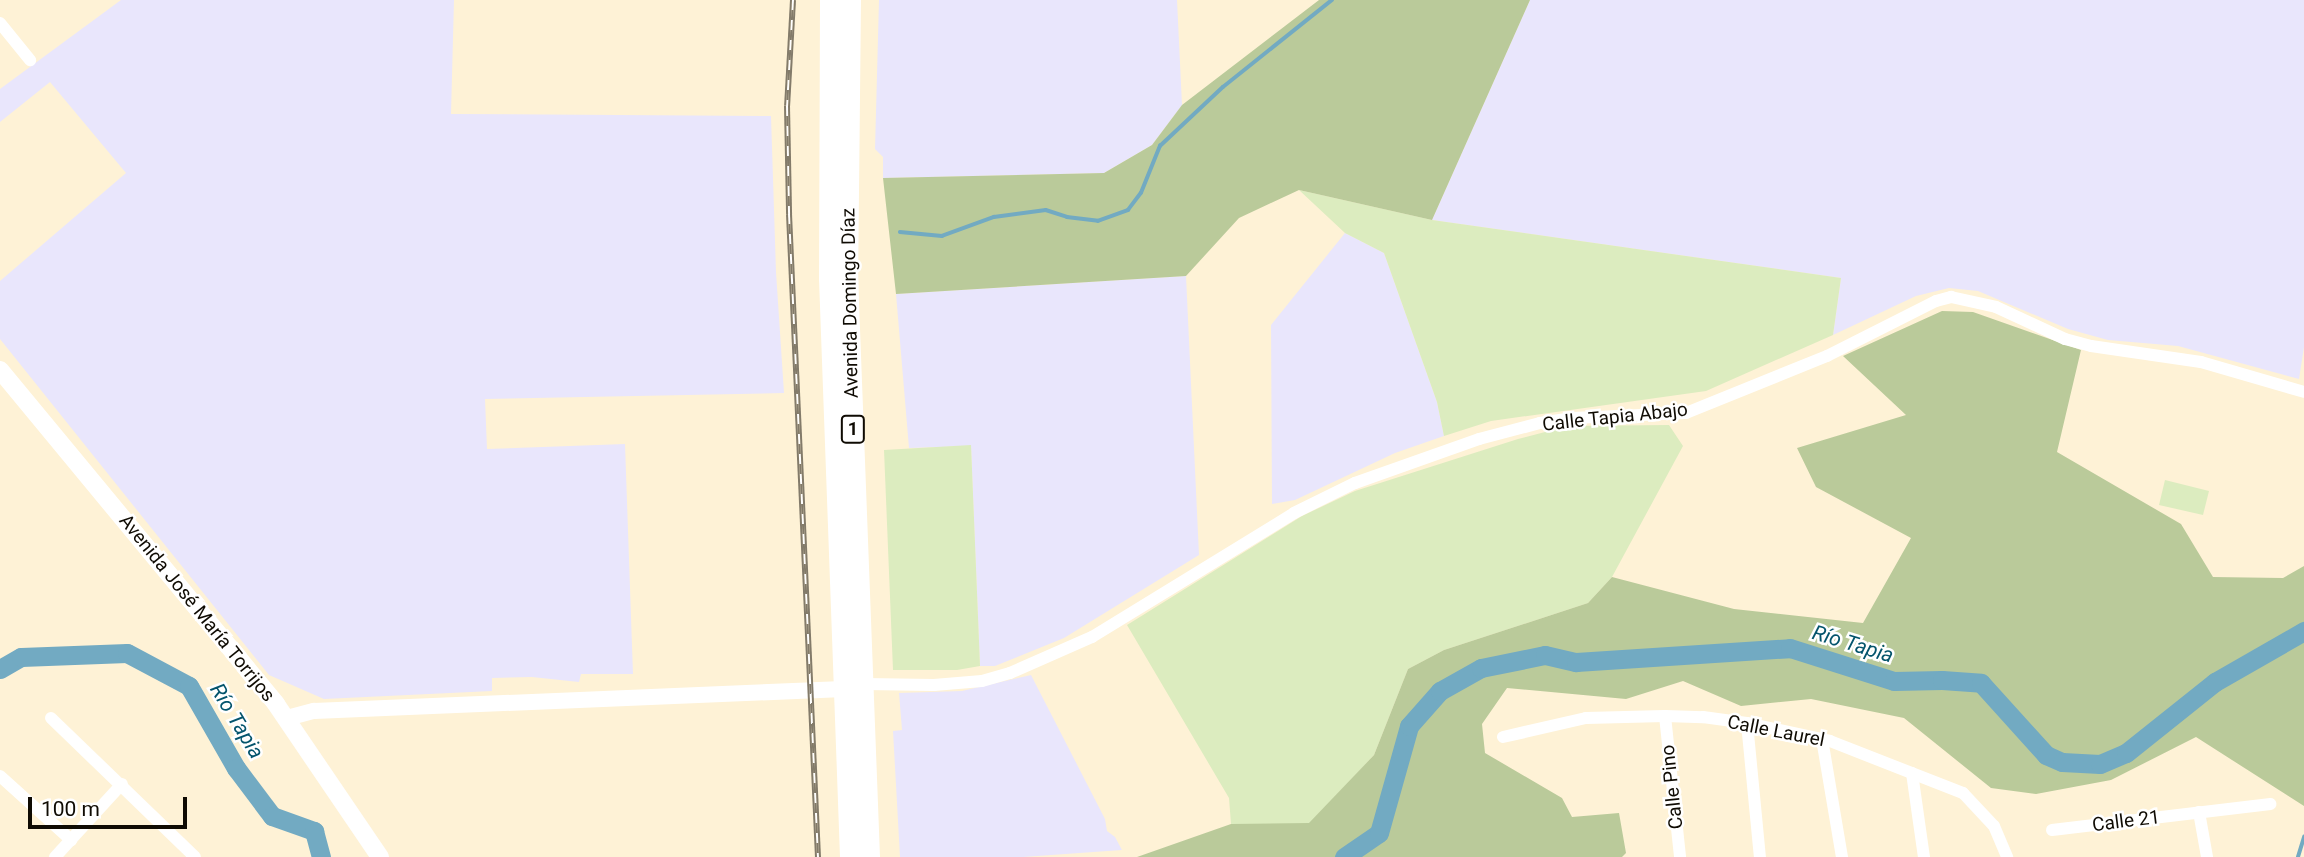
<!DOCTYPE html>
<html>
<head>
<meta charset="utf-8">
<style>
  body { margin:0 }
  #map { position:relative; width:2304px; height:857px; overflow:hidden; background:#fef2d6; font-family:Roboto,sans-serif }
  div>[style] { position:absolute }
  .industrial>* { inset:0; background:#e9e6fc }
  .green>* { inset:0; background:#dcecbf }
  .forest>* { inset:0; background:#baca9a }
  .stream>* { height:3.5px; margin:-1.75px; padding:0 1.75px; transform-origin:1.75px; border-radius:1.75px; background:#72aac2 }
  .river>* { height:19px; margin:-9.5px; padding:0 9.5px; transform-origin:9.5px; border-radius:9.5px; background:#72aac2 }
  .minor>* { height:12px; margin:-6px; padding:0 6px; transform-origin:6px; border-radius:6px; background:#fff }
  .tertiary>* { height:16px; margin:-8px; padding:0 8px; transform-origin:8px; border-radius:8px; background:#fff }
  .secondary>* { height:18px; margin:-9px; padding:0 9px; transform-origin:9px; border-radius:9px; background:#fff }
  .primary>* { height:21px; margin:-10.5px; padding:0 10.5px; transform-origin:10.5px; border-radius:10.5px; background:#fff }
  .rail>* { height:6px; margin-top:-3px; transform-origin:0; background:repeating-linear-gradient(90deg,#fff 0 10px,#837b6a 0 20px); box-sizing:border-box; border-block:2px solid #837b6a }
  span { translate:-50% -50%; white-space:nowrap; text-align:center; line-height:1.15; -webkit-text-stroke:5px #fff; paint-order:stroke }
  .shield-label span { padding:2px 5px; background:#fff; border:2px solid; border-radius:5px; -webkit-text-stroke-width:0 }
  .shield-label { font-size:18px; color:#0f0b03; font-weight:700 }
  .street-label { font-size:19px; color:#0f0b03 }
  .water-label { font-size:21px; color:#04546c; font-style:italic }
  .scale { position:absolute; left:28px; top:797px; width:159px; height:32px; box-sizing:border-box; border:4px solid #0f0b03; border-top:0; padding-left:9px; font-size:21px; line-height:24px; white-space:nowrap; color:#0f0b03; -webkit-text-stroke:5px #fff; paint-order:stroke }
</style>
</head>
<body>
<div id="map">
  <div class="industrial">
    <i style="clip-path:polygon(121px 0,454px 0,451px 114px,771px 116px,776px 272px,784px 393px,485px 399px,487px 449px,625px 444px,633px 674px,581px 674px,579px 682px,532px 677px,492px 678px,492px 691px,324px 699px,269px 675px,0 339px,0 281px,126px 173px,50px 82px,0 122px,0 89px)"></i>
    <i style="clip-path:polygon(879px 0,1177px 0,1182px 105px,1152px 145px,1104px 173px,883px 178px,883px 157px,875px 149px)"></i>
    <i style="clip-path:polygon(1530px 0,2304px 0,2304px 347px,2299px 379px,2178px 346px,2108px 340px,2068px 329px,1978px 291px,1949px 288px,1916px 296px,1833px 335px,1841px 278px,1432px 220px)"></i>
    <i style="clip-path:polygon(1345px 233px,1384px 253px,1437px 402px,1444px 436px,1395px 453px,1295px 500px,1272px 504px,1271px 325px)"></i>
    <i style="clip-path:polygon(1186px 276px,1199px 555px,1064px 638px,995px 666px,980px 666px,971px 446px,909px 448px,896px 294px)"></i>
    <i style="clip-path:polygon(1031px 675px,1105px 819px,1107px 831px,1115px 837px,1122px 850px,1023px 857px,900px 857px,893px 731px,902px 730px,899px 693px,962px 691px)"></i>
  </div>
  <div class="green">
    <i style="clip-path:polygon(1299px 190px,1432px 220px,1841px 278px,1833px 335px,1706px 391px,1491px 421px,1444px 436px,1437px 402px,1384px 253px,1345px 233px)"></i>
    <i style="clip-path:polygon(1669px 425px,1683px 446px,1612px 577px,1588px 603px,1444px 650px,1408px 669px,1374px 755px,1309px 824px,1231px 824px,1229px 798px,1127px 625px,1302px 516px,1355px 491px,1518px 439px,1568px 426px)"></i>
    <i style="clip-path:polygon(971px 445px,980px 666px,957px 670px,893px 670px,884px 450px)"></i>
    <i style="clip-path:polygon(2165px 480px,2209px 491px,2203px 515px,2159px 505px)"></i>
  </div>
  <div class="forest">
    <i style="clip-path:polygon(1319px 0,1530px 0,1432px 220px,1299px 190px,1239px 218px,1186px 276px,896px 294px,883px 178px,1104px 173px,1152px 145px,1182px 105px)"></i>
    <i style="clip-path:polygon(1942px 311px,1973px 312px,2081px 350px,2057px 452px,2181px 524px,2213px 577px,2283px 578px,2304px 566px,2304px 806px,2196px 737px,2111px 780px,2036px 794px,1991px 788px,1904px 718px,1811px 699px,1741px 706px,1683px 681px,1626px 699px,1507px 688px,1482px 724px,1485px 753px,1562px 798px,1572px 817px,1619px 813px,1626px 853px,1622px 857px,1137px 857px,1231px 824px,1309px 823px,1374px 755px,1408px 669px,1444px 650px,1588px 603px,1612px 577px,1734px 609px,1863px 623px,1911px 538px,1816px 487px,1797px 448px,1906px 415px,1843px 356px)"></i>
  </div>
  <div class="stream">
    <i style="left:900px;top:232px;width:42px;rotate:5.4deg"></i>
    <i style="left:942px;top:236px;width:55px;rotate:-20.1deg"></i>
    <i style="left:994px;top:217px;width:52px;rotate:-7.7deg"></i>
    <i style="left:1046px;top:210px;width:22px;rotate:18deg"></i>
    <i style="left:1067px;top:217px;width:31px;rotate:7deg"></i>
    <i style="left:1098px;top:221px;width:32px;rotate:-20deg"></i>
    <i style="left:1128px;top:210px;width:21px;rotate:-53deg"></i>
    <i style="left:1141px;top:193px;width:51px;rotate:-68deg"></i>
    <i style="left:1160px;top:146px;width:86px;rotate:-43.1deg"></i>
    <i style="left:1223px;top:87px;width:139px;rotate:-38.6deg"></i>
    <i style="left:2298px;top:857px;width:21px;rotate:-73deg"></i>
  </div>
  <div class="river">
    <i style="left:0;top:669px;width:24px;rotate:-30deg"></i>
    <i style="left:21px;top:657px;width:106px;rotate:-2.2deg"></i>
    <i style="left:127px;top:653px;width:70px;rotate:28deg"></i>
    <i style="left:189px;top:686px;width:95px;rotate:60.2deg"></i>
    <i style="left:236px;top:768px;width:60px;rotate:53.1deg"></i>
    <i style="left:272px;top:816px;width:45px;rotate:19.7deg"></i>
    <i style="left:314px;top:831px;width:27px;rotate:75deg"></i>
    <i style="left:1344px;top:857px;width:42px;rotate:-34.4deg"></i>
    <i style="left:1379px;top:833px;width:111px;rotate:-74.3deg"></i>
    <i style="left:1409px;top:726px;width:47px;rotate:-48.5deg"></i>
    <i style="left:1440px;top:691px;width:47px;rotate:-29.3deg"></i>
    <i style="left:1481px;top:668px;width:65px;rotate:-11.5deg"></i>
    <i style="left:1545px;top:655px;width:32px;rotate:13deg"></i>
    <i style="left:1576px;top:662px;width:214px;rotate:-3.7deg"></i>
    <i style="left:1790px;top:648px;width:109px;rotate:17.6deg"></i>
    <i style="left:1894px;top:681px;width:48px;rotate:-1.2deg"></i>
    <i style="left:1942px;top:680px;width:39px;rotate:4deg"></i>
    <i style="left:1981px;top:683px;width:97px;rotate:47.9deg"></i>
    <i style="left:2046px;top:755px;width:17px;rotate:24deg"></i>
    <i style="left:2062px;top:762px;width:38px;rotate:3deg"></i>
    <i style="left:2100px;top:764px;width:28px;rotate:-23deg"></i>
    <i style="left:2126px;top:753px;width:114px;rotate:-38.6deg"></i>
    <i style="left:2215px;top:682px;width:103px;rotate:-29.8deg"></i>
  </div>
  <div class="minor">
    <i style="left:0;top:23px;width:48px;rotate:51deg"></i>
    <i style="left:864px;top:684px;width:70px;rotate:0.8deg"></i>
    <i style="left:934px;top:685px;width:48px;rotate:-4.8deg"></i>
    <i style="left:982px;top:681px;width:29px;rotate:-16deg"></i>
    <i style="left:1010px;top:673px;width:90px;rotate:-23.7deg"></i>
    <i style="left:1092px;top:637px;width:237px;rotate:-31.5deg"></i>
    <i style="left:1294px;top:513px;width:68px;rotate:-26.2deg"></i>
    <i style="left:1355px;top:483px;width:132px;rotate:-19.5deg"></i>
    <i style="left:1479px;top:439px;width:63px;rotate:-14.7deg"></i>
    <i style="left:1540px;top:423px;width:33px;rotate:-9deg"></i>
    <i style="left:1573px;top:418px;width:113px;rotate:-2.5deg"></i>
    <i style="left:1686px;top:413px;width:152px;rotate:-22deg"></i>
    <i style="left:1827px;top:356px;width:122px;rotate:-26.8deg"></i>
    <i style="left:1936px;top:301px;width:16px;rotate:-15deg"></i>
    <i style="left:1951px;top:297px;width:46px;rotate:12.5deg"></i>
    <i style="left:1996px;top:307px;width:76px;rotate:24.9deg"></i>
    <i style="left:2065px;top:339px;width:27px;rotate:15deg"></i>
    <i style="left:2091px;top:346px;width:111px;rotate:8.3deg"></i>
    <i style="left:2201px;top:362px;width:107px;rotate:16.2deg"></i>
    <i style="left:1665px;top:716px;width:142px;rotate:83.9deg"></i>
    <i style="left:51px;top:718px;width:200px;rotate:44deg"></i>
    <i style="left:1747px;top:723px;width:135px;rotate:84.5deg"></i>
    <i style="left:1503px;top:737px;width:85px;rotate:-12.9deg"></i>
    <i style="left:1586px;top:718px;width:79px;rotate:-1.5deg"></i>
    <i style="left:1665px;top:716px;width:38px;rotate:2deg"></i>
    <i style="left:1703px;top:717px;width:44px;rotate:7.8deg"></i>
    <i style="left:1747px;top:723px;width:85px;rotate:12.2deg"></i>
    <i style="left:1830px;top:741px;width:143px;rotate:21.4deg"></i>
    <i style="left:1963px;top:793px;width:45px;rotate:46.8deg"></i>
    <i style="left:1994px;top:826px;width:34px;rotate:67deg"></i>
    <i style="left:1822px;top:739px;width:120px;rotate:80.4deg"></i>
    <i style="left:1912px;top:773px;width:85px;rotate:81.9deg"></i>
    <i style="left:0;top:776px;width:96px;rotate:42deg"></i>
    <i style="left:2199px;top:812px;width:46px;rotate:79.9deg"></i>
    <i style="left:2052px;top:830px;width:220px;rotate:-6.8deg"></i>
    <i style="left:55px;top:857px;width:99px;rotate:-47.5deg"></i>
  </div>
  <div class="tertiary">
    <i style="left:287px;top:718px;width:28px;rotate:-15deg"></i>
    <i style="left:314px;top:711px;width:530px;rotate:-2.38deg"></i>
  </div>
  <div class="secondary">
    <i style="left:0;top:370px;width:433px;rotate:50.4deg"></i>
    <i style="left:276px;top:704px;width:185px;rotate:55.8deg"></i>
  </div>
  <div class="primary">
    <i style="left:830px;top:0;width:278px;rotate:90.2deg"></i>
    <i style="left:829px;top:278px;width:579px;rotate:87.92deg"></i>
    <i style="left:850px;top:0;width:276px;rotate:90.6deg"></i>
    <i style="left:847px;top:276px;width:581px;rotate:87.83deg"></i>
  </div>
  <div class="rail">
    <i style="left:793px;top:0;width:106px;rotate:93.2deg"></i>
    <i style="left:787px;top:106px;width:108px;rotate:88.9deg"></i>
    <i style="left:789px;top:214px;width:644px;rotate:87.42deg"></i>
  </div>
  <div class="shield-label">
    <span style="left:853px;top:429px">1</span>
  </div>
  <div class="street-label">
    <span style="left:850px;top:303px;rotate:-91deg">Avenida Domingo Díaz</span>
    <span style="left:1615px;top:417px;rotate:-6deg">Calle Tapia Abajo</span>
    <span style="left:197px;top:608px;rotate:51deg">Avenida José María Torrijos</span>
    <span style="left:1776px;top:731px;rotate:11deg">Calle Laurel</span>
    <span style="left:1672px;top:787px;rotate:-96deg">Calle Pino</span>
    <span style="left:2126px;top:821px;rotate:-7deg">Calle 21</span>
  </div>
  <div class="water-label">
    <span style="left:1853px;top:644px;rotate:17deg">Río Tapia</span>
    <span style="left:237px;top:721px;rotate:59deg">Río Tapia</span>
  </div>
  <div class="scale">100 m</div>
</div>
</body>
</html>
